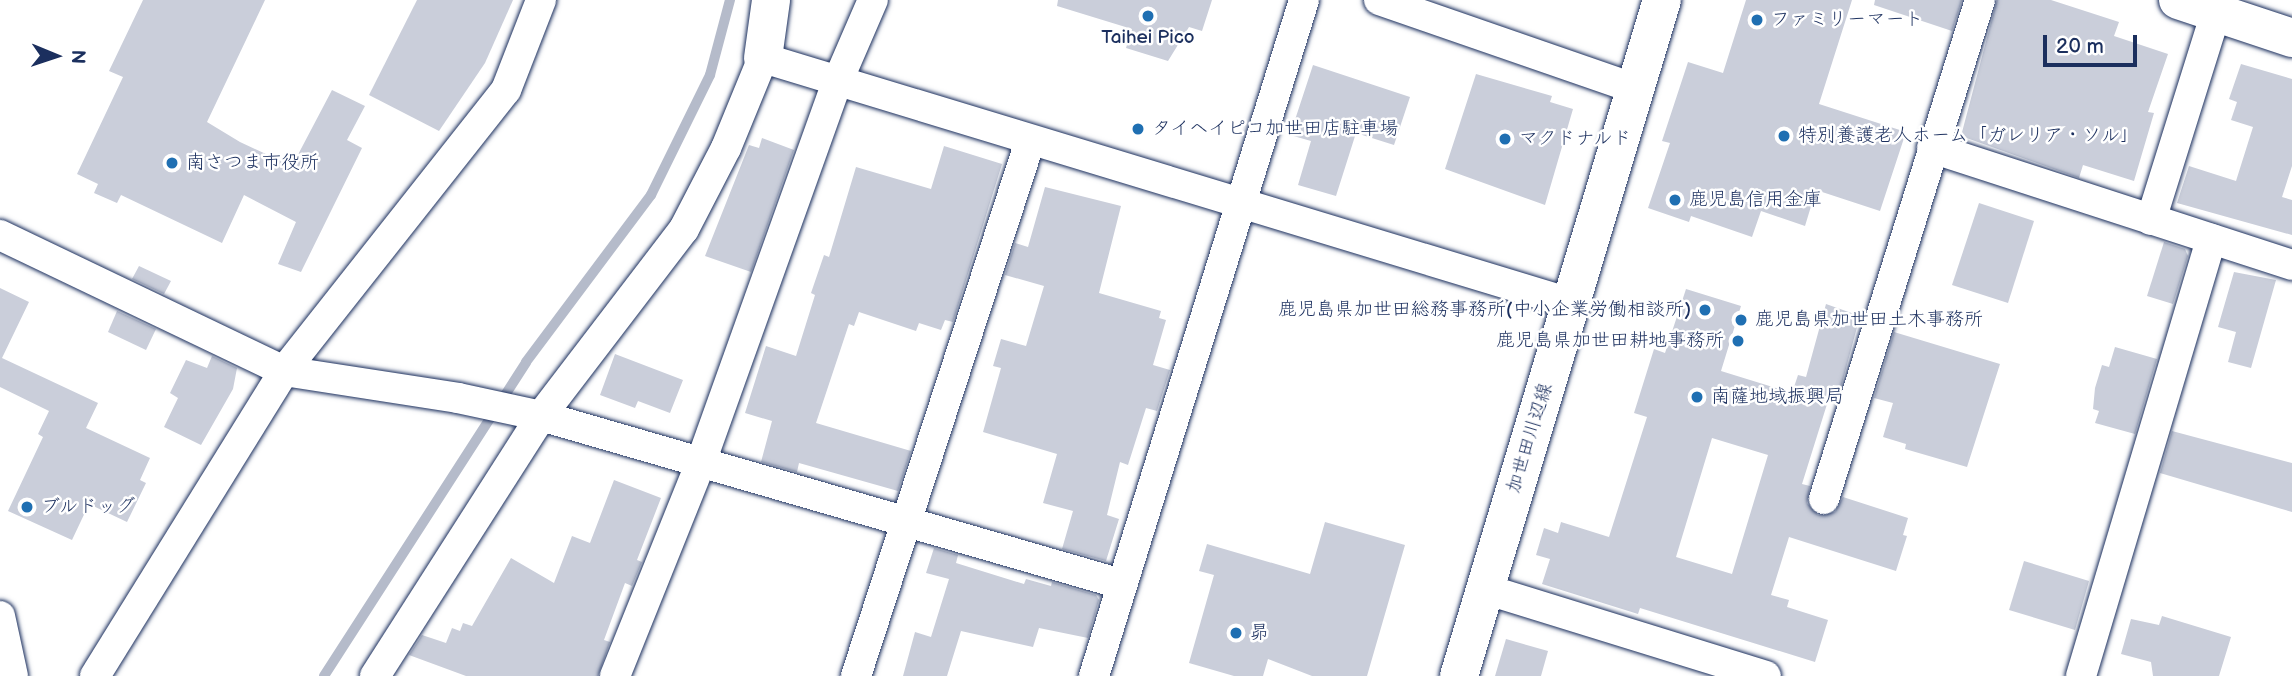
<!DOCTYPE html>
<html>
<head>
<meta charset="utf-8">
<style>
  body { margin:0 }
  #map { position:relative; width:2292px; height:676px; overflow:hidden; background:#fff; font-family:"Balsamiq Sans","Klee One",sans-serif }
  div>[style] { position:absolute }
  .stream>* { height:10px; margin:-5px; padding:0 5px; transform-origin:5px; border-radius:5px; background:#b5bbca }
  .building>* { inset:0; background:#caceda }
  .roads { filter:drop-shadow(0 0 2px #1b2f5e) drop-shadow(0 0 2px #1b2f5e) }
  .street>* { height:30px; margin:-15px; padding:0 15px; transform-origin:15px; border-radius:15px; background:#fff }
  .secondary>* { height:38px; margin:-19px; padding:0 19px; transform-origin:19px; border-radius:19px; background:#fff }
  .primary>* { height:38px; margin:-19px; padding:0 19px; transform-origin:19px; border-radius:19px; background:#fff }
  .highway>* { height:38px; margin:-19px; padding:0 19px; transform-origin:19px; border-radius:19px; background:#fff }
  .dots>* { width:19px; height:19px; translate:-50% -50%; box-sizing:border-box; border:4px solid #fff; border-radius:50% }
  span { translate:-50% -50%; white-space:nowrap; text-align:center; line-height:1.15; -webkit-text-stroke:5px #fff; paint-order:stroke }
  .poi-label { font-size:19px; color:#1b2f5e }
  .left { translate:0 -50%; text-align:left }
  .right { translate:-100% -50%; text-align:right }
  .street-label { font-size:19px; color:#1b2f5e }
  .north { position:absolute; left:21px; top:21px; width:70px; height:70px; -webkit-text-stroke:5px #fff; paint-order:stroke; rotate:92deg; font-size:19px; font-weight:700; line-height:28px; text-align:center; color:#1b2f5e }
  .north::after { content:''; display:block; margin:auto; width:24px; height:32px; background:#1b2f5e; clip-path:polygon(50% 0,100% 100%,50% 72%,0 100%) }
  .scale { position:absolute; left:2043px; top:35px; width:94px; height:32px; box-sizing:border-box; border:4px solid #1b2f5e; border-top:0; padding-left:9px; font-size:21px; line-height:24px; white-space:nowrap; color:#1b2f5e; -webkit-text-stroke:5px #fff; paint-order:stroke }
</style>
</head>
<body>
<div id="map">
  <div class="stream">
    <i style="left:324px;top:676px;width:373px;rotate:-57.2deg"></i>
    <i style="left:526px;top:362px;width:209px;rotate:-53.2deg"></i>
    <i style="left:651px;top:195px;width:134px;rotate:-63.8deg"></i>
    <i style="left:710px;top:75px;width:78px;rotate:-75.1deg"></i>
  </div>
  <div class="building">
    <i style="clip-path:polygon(143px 0,265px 0,207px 122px,240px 142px,292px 166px,332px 90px,365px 106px,347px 140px,362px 148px,301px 272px,278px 264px,296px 222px,244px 195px,222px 243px,121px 195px,117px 203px,94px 193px,98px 184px,77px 174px,123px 77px,109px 71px)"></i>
    <i style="clip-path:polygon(417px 0,513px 0,485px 63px,439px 131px,369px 95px)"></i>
    <i style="clip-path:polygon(1058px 0,1212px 0,1202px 31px,1189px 27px,1168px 61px,1126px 48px,1132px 29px,1057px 6px)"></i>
    <i style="clip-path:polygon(1746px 0,1852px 0,1819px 104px,1906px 132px,1880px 211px,1816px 190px,1805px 226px,1761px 211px,1752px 237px,1691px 216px,1689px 222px,1648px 208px,1670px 143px,1662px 141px,1688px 62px,1723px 73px)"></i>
    <i style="clip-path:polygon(1875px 0,1962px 0,1952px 31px,1874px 5px)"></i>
    <i style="clip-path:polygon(1997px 0,2051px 0,2119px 22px,2114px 36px,2168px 54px,2148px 112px,2154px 113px,2134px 181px,2083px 165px,2079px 178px,1961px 136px)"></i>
    <i style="clip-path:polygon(2241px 64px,2292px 79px,2292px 166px,2282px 197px,2292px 200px,2292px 235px,2177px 203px,2189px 166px,2236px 181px,2253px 127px,2231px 120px,2237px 102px,2229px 99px)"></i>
    <i style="clip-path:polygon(1313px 65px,1410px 97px,1394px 145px,1356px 133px,1336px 196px,1298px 185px,1311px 141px,1290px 135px)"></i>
    <i style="clip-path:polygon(1476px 74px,1552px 96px,1550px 102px,1573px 109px,1545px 205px,1445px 169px)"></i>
    <i style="clip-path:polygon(762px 138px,794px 150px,751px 272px,705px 256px,749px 145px,759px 148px)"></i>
    <i style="clip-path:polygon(944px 146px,1002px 164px,953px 322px,945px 320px,941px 330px,919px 323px,916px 331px,859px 312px,854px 326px,849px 324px,816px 423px,911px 451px,898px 491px,799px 463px,797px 472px,761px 462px,772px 421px,745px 413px,766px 346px,796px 356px,815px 295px,811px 293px,824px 255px,829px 257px,856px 167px,931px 189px)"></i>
    <i style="clip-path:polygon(1045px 187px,1121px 206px,1099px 293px,1161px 311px,1159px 318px,1166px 320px,1153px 365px,1170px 370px,1157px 411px,1146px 408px,1128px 465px,1120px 462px,1107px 515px,1119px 519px,1106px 561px,1062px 549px,1073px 511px,1043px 503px,1057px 454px,983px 432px,1001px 368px,993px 366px,1001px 339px,1026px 346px,1044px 286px,1005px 275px,1015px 243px,1028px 247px)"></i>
    <i style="clip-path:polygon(1979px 203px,2034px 221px,2008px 303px,1952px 285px)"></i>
    <i style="clip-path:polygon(2164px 242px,2185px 249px,2188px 256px,2173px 304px,2147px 296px)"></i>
    <i style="clip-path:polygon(139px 266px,171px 281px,164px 294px,132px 279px)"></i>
    <i style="clip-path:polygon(2234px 272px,2276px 280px,2251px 368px,2228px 362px,2236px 332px,2218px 327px)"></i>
    <i style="clip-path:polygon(0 288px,29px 302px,2px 358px,98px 403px,86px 428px,150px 458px,140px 480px,146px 483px,127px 522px,89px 504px,72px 540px,8px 511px,43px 437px,38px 434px,49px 411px,0 387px)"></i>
    <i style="clip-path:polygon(evenodd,1686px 289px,1741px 306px,1721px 371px,1792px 393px,1798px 375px,1806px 377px,1826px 304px,1860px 316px,1841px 387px,1833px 385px,1802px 484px,1810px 486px,1807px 503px,1818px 515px,1835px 512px,1843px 497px,1908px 518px,1903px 535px,1907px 536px,1896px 571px,1789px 537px,1771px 595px,1789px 600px,1787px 607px,1828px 620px,1815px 662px,1640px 608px,1638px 614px,1542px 584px,1550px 559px,1536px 555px,1544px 528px,1558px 533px,1561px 522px,1609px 537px,1647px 417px,1634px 413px,1654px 349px,1665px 353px,1686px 289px,1712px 438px,1768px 455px,1732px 574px,1676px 557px,1712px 438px)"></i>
    <i style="clip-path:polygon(117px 311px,156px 329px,146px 350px,108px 332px)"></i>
    <i style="clip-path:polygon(1894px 332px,2000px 364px,1967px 467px,1905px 449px,1906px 444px,1883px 437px,1893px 403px,1874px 398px)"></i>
    <i style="clip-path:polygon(2115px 347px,2157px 359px,2135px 434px,2095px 423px,2099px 411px,2093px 409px,2095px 388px,2102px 365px,2109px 367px)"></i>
    <i style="clip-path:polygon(615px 354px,683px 380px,670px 413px,638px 401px,635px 408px,600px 395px)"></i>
    <i style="clip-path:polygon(212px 356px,237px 368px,233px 389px,201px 445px,164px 427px,178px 398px,170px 393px,186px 360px,207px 368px)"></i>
    <i style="clip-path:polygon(2172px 431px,2292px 463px,2292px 512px,2160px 473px)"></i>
    <i style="clip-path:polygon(614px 480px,661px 498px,637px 560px,642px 562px,632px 586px,625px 583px,604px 640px,610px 642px,598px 676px,466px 676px,409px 655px,422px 635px,446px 643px,452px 628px,460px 631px,463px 623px,472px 626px,511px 558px,554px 583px,572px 536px,590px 543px)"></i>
    <i style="clip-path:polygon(1325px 522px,1405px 545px,1367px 676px,1312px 676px,1268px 659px,1263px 676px,1234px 676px,1189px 663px,1214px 575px,1199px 571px,1207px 544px,1310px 574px)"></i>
    <i style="clip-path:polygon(934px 548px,958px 555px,956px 563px,1024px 584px,1026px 579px,1051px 586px,1052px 582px,1096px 595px,1099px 600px,1088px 638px,1039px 628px,1033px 647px,961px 631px,947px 676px,903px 676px,915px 632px,931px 637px,949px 579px,926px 573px)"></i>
    <i style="clip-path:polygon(2024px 561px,2089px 581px,2075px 630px,2009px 610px)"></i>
    <i style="clip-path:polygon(2162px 616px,2231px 637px,2219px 676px,2153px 676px,2151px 662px,2121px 654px,2131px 619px,2159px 625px)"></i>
    <i style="clip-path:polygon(1506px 639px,1548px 651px,1541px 676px,1495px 676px)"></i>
  </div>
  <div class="roads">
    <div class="street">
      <i style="left:1379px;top:0;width:272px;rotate:19.1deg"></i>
      <i style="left:1932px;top:148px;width:379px;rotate:18deg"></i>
      <i style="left:2151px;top:220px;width:231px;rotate:-72.6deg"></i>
      <i style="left:0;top:235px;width:315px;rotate:25.6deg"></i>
      <i style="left:284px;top:371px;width:176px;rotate:8.8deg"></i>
      <i style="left:458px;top:398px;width:85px;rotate:12.2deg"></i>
      <i style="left:541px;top:416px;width:604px;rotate:16.15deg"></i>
      <i style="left:1824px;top:499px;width:523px;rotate:-72.64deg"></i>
      <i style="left:1485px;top:589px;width:294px;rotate:17.2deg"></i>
      <i style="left:0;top:616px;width:61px;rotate:77.8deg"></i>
      <i style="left:95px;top:676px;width:359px;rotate:-58.2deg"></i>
      <i style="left:284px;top:371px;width:358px;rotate:-51.7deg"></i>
      <i style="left:506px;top:90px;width:97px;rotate:-68.7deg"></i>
      <i style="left:375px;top:676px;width:308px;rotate:-57.4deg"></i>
      <i style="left:541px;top:416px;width:235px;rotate:-52.6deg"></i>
      <i style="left:684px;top:229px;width:91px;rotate:-62.6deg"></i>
      <i style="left:726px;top:148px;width:97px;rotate:-67.7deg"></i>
      <i style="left:763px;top:58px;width:843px;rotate:16.89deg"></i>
      <i style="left:615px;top:676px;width:231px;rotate:-68.1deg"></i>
      <i style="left:701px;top:462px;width:403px;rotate:-70.3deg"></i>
      <i style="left:837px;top:83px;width:90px;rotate:-66.6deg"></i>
      <i style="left:856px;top:676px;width:563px;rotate:-71.98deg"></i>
      <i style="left:1094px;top:676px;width:708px;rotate:-72.74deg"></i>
      <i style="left:2081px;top:676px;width:456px;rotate:-73.4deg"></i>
    </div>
    <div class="secondary">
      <i style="left:763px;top:58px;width:59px;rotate:-82.1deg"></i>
    </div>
    <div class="primary">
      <i style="left:1459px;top:676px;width:706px;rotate:-73.29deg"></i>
    </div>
    <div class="highway">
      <i style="left:2178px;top:0;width:120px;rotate:18.4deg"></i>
    </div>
  </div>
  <div class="dots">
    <i style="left:1148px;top:16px;background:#1f6fb2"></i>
    <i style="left:1757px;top:20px;background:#1f6fb2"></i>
    <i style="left:1138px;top:129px;background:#1f6fb2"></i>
    <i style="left:1784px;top:136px;background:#1f6fb2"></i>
    <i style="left:1505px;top:139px;background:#1f6fb2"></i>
    <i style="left:172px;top:163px;background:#1f6fb2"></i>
    <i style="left:1675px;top:200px;background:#1f6fb2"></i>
    <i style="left:1705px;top:310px;background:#1f6fb2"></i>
    <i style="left:1741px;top:320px;background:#1f6fb2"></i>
    <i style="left:1738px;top:341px;background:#1f6fb2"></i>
    <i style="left:1697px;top:397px;background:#1f6fb2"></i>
    <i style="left:27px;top:507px;background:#1f6fb2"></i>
    <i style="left:1236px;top:633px;background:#1f6fb2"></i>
  </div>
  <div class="poi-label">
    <span class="left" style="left:1771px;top:20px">ファミリーマート</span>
    <span style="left:1148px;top:38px">Taihei Pico</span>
    <span class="left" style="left:1152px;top:129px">タイヘイピコ加世田店駐車場</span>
    <span class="left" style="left:1798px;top:136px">特別養護老人ホーム「ガレリア・ソル」</span>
    <span class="left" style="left:1519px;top:139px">マクドナルド</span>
    <span class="left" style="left:186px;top:163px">南さつま市役所</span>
    <span class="left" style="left:1689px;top:200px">鹿児島信用金庫</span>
    <span class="right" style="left:1691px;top:310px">鹿児島県加世田総務事務所(中小企業労働相談所)</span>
    <span class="left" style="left:1755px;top:320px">鹿児島県加世田土木事務所</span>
    <span class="right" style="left:1724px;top:341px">鹿児島県加世田耕地事務所</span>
    <span class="left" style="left:1711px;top:397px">南薩地域振興局</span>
    <span class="left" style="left:41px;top:507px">ブルドッグ</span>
    <span class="left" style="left:1250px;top:633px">昴</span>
  </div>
  <div class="street-label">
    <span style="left:1530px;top:438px;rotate:-73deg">加世田川辺線</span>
  </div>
  <div class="north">N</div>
  <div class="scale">20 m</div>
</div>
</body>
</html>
